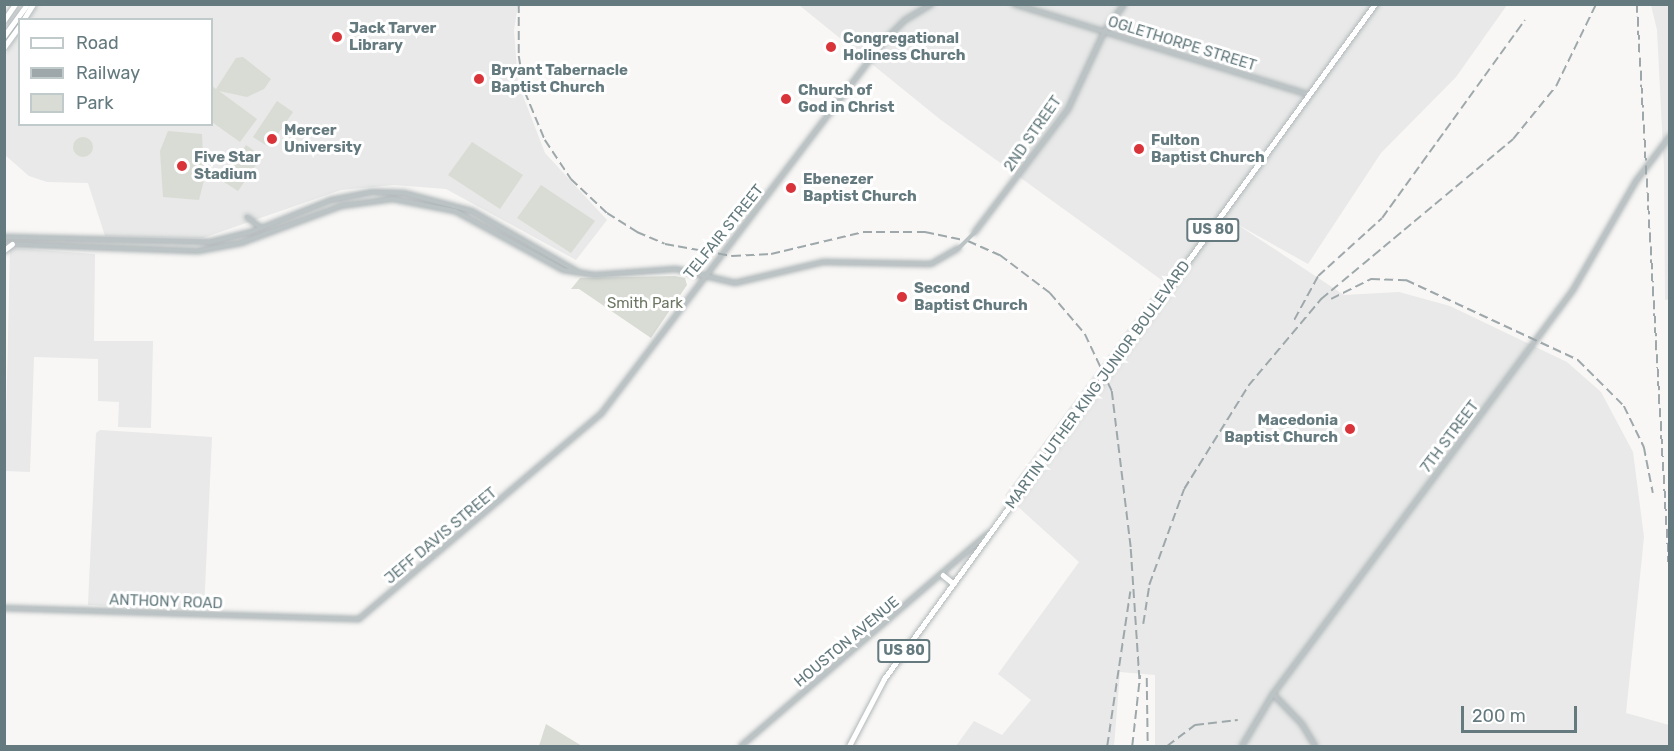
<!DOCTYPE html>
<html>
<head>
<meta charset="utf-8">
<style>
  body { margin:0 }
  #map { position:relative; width:1674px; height:751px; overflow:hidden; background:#f8f7f5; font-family:Rubik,sans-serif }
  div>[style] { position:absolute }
  .built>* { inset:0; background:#e8e9e8 }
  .green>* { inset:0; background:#d9dcd4 }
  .round { border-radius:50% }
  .roads { filter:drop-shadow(0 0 2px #b0b7b9) drop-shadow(0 0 2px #b0b7b9) }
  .tertiary>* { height:4px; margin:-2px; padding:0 2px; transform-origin:2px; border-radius:2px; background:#bcc3c4 }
  .primary>* { height:4.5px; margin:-2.25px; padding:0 2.25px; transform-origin:2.25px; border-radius:2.25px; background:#fff }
  .motorway>* { height:5px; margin:-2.5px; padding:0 2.5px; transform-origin:2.5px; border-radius:2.5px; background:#fff }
  .rail>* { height:1.5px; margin-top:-0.75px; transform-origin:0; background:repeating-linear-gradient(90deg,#9ea8ab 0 9px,transparent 0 13.5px) }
  .tertiary-bridge>* { height:4px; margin:-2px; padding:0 2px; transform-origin:2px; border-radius:2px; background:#bcc3c4 }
  .dots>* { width:16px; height:16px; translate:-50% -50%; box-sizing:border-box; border:3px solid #fff; border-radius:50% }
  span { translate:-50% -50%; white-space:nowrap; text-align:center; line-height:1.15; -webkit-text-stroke:6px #fff; paint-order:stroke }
  .shield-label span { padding:2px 4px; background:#fff; border:2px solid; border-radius:4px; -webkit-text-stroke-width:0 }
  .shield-label { font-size:14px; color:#647a7e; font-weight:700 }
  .poi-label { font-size:15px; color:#647a7e; font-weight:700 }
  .left { translate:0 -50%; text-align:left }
  .right { translate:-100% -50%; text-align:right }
  .street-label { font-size:15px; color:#647a7e }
  .park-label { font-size:15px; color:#6c7763 }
  .frame { position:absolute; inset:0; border:6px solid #647a7e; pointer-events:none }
  .legend { position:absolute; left:18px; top:18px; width:195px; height:108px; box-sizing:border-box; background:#fff; border:2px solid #c1cacb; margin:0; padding:8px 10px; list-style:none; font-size:18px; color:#647a7e }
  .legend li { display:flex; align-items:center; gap:12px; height:30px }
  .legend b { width:30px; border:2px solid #c1cacb }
  .scale { position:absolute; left:1461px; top:706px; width:116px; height:27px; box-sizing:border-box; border:3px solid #647a7e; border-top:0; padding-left:8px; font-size:18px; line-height:21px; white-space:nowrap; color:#647a7e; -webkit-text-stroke:4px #fff; paint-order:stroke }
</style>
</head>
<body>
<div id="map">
  <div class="built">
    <i style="clip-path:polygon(38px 5px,518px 5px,514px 30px,518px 83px,545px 153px,607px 220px,576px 260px,446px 189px,394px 185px,341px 190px,203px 238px,105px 236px,88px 183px,47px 182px,29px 176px,5px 155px,5px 55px,19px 32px,20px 124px,212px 124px,212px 20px,28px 19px)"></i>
    <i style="clip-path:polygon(799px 5px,1507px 5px,1456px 77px,1381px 153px,1308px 264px,1235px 223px,1344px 295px,1399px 292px,1450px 306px,1567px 362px,1601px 392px,1633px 452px,1644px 537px,1626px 713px,1669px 725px,1669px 746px,1155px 746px,1155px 675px,1120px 672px,1114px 746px,956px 746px,974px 721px,1002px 735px,1031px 700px,998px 674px,1079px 562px,1005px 495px,1163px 281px,941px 120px)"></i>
    <i style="clip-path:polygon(1651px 5px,1670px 5px,1670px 299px,1665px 300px,1664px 168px,1657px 30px)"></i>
    <i style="clip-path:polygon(10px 248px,95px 254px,94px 341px,153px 341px,151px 428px,118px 427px,119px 402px,98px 401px,98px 359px,34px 357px,30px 472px,5px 471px)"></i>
    <i style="clip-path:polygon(100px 430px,212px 437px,204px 610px,88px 605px,96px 433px)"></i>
  </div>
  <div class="green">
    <i style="clip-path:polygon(243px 57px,271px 79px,264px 89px,247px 97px,219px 91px,257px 119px,240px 142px,212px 122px,212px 86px,216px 89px,236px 58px)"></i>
    <i style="clip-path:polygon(277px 101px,293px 112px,269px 147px,253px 137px)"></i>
    <i style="clip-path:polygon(168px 131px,202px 134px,204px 180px,199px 200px,163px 197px,160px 151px)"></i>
    <i class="round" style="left:73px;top:137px;width:20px;height:20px"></i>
    <i style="clip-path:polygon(472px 142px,523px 175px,500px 209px,448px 175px)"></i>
    <i style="clip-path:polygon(246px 145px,262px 156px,238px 191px,221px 180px)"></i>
    <i style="clip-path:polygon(541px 185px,595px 221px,571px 253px,517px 218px)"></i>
    <i style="clip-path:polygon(675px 276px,685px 278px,687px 285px,651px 338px,579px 289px,571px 289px,580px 278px)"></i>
    <i style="clip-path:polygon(546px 724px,582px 746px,539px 746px)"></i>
  </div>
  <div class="roads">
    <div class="tertiary">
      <i style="left:1014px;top:4px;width:309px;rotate:17.1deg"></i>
      <i style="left:247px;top:217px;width:18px;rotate:38deg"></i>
      <i style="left:974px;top:233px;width:156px;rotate:-52.8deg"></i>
      <i style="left:1068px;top:109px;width:85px;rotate:-64.9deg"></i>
      <i style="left:1104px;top:32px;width:34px;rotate:-54deg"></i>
      <i style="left:4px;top:237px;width:206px;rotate:1.4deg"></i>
      <i style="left:210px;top:242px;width:42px;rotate:-13.7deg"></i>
      <i style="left:251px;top:232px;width:86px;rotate:-21.8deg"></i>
      <i style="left:331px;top:200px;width:42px;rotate:-11deg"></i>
      <i style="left:372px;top:192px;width:32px;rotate:2deg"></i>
      <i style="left:404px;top:193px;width:70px;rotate:14.8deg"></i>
      <i style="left:472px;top:211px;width:122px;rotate:29.9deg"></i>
      <i style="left:4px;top:244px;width:194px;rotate:2.1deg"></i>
      <i style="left:198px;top:251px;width:44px;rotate:-10.5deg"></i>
      <i style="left:241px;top:243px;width:107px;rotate:-20.3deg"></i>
      <i style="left:341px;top:206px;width:52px;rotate:-7.7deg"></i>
      <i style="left:393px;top:199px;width:63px;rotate:11deg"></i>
      <i style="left:455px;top:211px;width:123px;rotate:28.6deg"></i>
      <i style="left:563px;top:270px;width:32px;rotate:9deg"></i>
      <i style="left:595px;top:275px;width:81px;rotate:-4.2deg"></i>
      <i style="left:676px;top:269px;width:61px;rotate:13.3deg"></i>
      <i style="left:735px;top:283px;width:90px;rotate:-13.4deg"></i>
      <i style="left:823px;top:262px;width:108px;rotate:1.1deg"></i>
      <i style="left:931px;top:264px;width:32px;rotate:-30deg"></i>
      <i style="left:4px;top:608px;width:355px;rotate:1.8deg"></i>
      <i style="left:359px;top:619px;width:317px;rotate:-40.3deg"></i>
      <i style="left:601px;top:414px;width:470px;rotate:-52.8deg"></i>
      <i style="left:885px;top:40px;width:28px;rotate:-45deg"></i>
      <i style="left:905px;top:20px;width:31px;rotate:-31deg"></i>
      <i style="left:1273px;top:694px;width:42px;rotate:46deg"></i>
      <i style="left:1302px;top:724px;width:26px;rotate:59deg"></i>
      <i style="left:741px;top:746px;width:327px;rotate:-40.7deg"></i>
      <i style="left:1242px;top:746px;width:61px;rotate:-59.2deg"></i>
      <i style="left:1273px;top:694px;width:503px;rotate:-53.4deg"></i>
      <i style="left:1573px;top:290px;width:126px;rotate:-60deg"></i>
      <i style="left:1636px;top:181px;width:56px;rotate:-52.9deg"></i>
    </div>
    <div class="primary">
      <i style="left:943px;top:575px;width:13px;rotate:39deg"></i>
      <i style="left:849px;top:746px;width:76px;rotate:-62.4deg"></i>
      <i style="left:884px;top:679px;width:835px;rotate:-53.97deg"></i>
    </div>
    <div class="motorway">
      <i style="left:4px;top:20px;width:19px;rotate:-55deg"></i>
      <i style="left:23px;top:20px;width:19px;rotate:-58deg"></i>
      <i style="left:4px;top:36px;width:39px;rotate:-54deg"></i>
      <i style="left:4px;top:47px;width:27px;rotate:-54deg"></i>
      <i style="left:4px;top:250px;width:10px;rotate:-37deg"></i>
    </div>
  </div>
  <div class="rail">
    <i style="left:519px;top:4px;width:52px;rotate:90deg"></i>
    <i style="left:519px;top:56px;width:36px;rotate:81deg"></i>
    <i style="left:525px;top:92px;width:52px;rotate:67.4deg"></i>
    <i style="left:545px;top:140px;width:47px;rotate:56.3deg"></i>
    <i style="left:571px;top:179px;width:50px;rotate:43.4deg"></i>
    <i style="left:607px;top:213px;width:36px;rotate:32deg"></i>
    <i style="left:637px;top:232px;width:30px;rotate:23deg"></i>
    <i style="left:665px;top:244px;width:68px;rotate:10.2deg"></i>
    <i style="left:732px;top:256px;width:39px;rotate:-3deg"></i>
    <i style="left:771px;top:254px;width:95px;rotate:-13.4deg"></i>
    <i style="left:863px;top:232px;width:62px"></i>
    <i style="left:925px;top:232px;width:44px;rotate:11.8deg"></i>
    <i style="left:968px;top:241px;width:35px;rotate:24deg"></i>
    <i style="left:1000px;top:255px;width:63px;rotate:37.2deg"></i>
    <i style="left:1050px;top:293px;width:54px;rotate:49.5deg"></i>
    <i style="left:1085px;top:334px;width:63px;rotate:64.7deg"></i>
    <i style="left:1112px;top:391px;width:159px;rotate:83.1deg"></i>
    <i style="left:1131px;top:549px;width:135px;rotate:86.2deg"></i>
    <i style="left:1637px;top:4px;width:580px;rotate:86.74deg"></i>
    <i style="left:1331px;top:299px;width:45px;rotate:-26.6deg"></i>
    <i style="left:1371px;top:279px;width:35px;rotate:2deg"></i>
    <i style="left:1406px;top:280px;width:190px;rotate:24.9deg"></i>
    <i style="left:1578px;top:360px;width:65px;rotate:45deg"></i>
    <i style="left:1624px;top:406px;width:46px;rotate:64deg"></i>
    <i style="left:1644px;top:447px;width:47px;rotate:78.9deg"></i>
    <i style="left:1294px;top:320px;width:50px;rotate:-61.4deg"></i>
    <i style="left:1318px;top:276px;width:86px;rotate:-42.2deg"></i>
    <i style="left:1382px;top:218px;width:244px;rotate:-54.2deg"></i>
    <i style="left:1143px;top:624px;width:39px;rotate:-81deg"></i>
    <i style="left:1149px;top:585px;width:102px;rotate:-70deg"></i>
    <i style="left:1184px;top:489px;width:121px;rotate:-58.1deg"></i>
    <i style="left:1248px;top:386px;width:114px;rotate:-50deg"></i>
    <i style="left:1321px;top:299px;width:250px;rotate:-39.8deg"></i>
    <i style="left:1513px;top:139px;width:68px;rotate:-50.9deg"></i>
    <i style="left:1556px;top:86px;width:91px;rotate:-64deg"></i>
    <i style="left:1147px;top:678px;width:68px;rotate:89.2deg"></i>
    <i style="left:1107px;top:746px;width:156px;rotate:-81.5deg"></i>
    <i style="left:1132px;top:746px;width:71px;rotate:-83.6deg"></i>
    <i style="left:1167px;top:746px;width:35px;rotate:-37deg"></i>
    <i style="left:1195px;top:725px;width:43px;rotate:-6.6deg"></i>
  </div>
  <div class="tertiary-bridge">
    <i style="left:959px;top:248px;width:21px;rotate:-45deg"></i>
  </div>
  <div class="dots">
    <i style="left:337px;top:37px;background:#d8343a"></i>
    <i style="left:831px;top:47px;background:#d8343a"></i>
    <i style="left:479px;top:79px;background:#d8343a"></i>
    <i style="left:786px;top:99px;background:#d8343a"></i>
    <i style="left:272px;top:139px;background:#d8343a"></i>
    <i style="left:1139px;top:149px;background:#d8343a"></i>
    <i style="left:182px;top:166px;background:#d8343a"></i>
    <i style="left:791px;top:188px;background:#d8343a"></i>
    <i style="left:902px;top:297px;background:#d8343a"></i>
    <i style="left:1350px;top:429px;background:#d8343a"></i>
  </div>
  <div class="shield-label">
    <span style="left:1213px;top:230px">US 80</span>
    <span style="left:904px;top:651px">US 80</span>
  </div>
  <div class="poi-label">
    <span class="left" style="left:349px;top:37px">Jack Tarver<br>Library</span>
    <span class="left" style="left:843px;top:47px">Congregational<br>Holiness Church</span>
    <span class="left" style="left:491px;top:79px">Bryant Tabernacle<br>Baptist Church</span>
    <span class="left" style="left:798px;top:99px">Church of<br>God in Christ</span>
    <span class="left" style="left:284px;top:139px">Mercer<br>University</span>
    <span class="left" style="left:1151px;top:149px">Fulton<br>Baptist Church</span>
    <span class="left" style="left:194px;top:166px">Five Star<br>Stadium</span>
    <span class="left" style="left:803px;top:188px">Ebenezer<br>Baptist Church</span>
    <span class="left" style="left:914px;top:297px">Second<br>Baptist Church</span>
    <span class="right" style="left:1338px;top:429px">Macedonia<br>Baptist Church</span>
  </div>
  <div class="street-label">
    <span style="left:1182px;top:44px;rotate:17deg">OGLETHORPE STREET</span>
    <span style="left:1033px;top:134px;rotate:-55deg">2ND STREET</span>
    <span style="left:724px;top:232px;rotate:-51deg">TELFAIR STREET</span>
    <span style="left:1098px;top:385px;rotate:-54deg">MARTIN LUTHER KING JUNIOR BOULEVARD</span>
    <span style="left:1450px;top:437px;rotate:-53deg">7TH STREET</span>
    <span style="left:441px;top:536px;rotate:-40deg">JEFF DAVIS STREET</span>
    <span style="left:166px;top:602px;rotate:2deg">ANTHONY ROAD</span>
    <span style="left:847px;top:642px;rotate:-40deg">HOUSTON AVENUE</span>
  </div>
  <div class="park-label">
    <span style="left:645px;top:304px">Smith Park</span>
  </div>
  <div class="frame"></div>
  <ul class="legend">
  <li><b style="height:8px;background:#fff"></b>Road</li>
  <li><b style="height:8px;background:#9ea8ab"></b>Railway</li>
  <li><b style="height:16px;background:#d9dcd4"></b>Park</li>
  </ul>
  <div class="scale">200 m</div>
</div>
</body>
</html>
